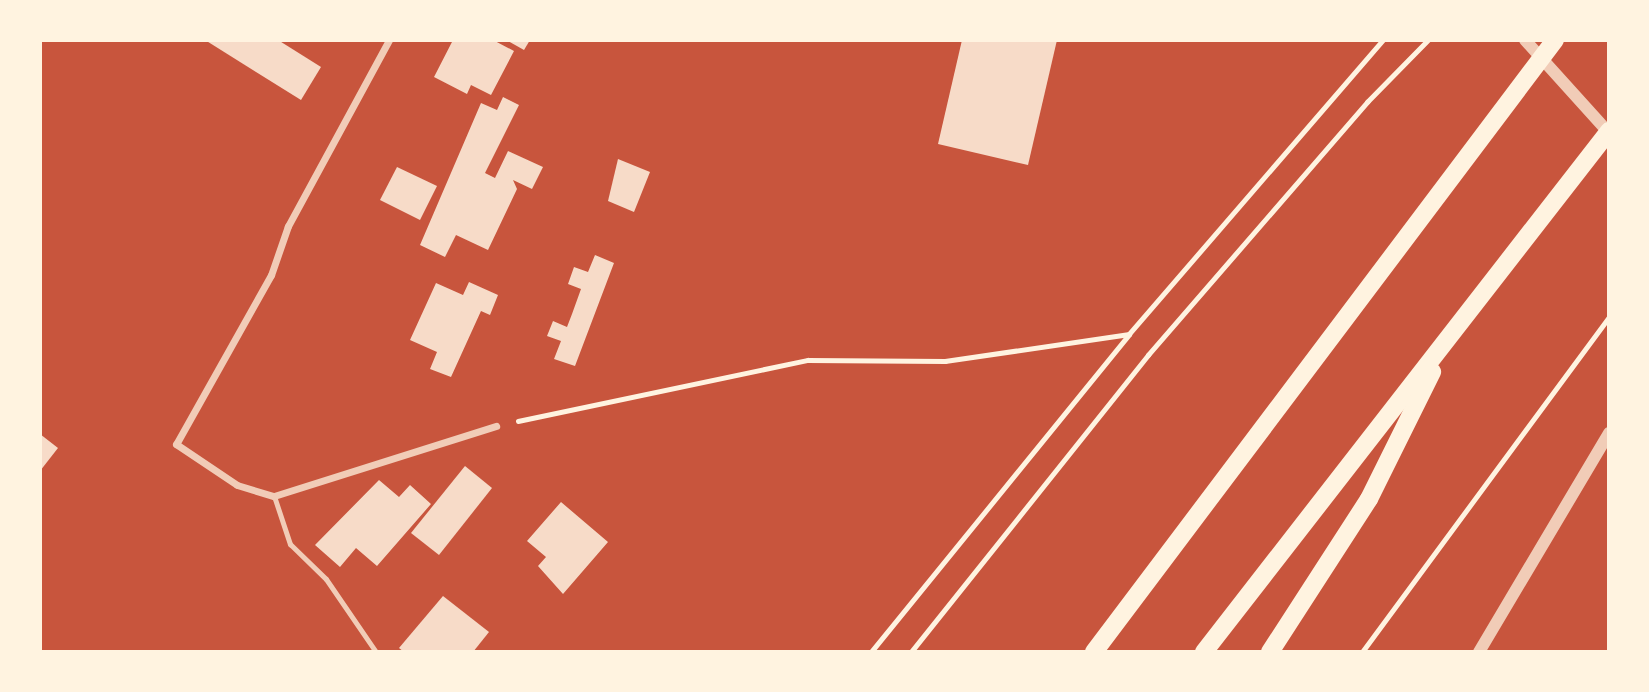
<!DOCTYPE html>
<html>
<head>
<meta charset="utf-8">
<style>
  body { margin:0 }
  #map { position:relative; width:1649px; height:692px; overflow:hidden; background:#c8553d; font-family:"DejaVu Sans",sans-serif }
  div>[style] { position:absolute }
  .building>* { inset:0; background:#f7dbc8 }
  .path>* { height:4.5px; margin:-2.25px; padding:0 2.25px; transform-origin:2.25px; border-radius:2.25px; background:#fff3e0 }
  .service>* { height:5px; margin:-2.5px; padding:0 2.5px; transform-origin:2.5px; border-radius:2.5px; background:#f1ccb7 }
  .minor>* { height:7px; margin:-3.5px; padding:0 3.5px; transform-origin:3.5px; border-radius:3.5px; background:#f1ccb7 }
  .tertiary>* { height:12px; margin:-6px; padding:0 6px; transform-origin:6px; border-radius:6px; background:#f1ccb7 }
  .primary>* { height:18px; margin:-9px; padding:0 9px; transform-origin:9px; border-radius:9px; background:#fff3e0 }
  span { translate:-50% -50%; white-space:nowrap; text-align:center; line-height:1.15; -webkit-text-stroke:5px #fff3e0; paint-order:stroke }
  .frame { position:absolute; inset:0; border:42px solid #fff3e0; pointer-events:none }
</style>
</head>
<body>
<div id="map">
  <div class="building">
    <i style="clip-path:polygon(205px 40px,278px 40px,321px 67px,301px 100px)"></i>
    <i style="clip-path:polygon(453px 40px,493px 40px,514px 51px,491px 95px,471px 85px,467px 94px,434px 77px)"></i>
    <i style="clip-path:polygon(506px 40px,530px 40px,524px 50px)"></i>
    <i style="clip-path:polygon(962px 40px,1057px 40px,1028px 165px,938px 144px)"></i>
    <i style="clip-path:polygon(503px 97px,519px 105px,485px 173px,495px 178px,508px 151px,543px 167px,532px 189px,513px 180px,517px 189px,488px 250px,456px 235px,445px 257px,420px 245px,481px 103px,497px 110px)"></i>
    <i style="clip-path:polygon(618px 159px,650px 172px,634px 212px,608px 201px)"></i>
    <i style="clip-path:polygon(397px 167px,437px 186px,420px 220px,380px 200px)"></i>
    <i style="clip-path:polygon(595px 255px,614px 263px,575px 366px,554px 359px,561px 341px,547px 336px,553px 321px,567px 327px,572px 314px,581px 289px,568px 284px,574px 267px,588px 272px)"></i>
    <i style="clip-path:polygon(469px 282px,498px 295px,490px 315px,481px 311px,451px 377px,430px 369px,437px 352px,410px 340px,436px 283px,463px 295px)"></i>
    <i style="clip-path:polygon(40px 434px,58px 448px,40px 471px)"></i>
    <i style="clip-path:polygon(465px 466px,492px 488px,439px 555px,411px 533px)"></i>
    <i style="clip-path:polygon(379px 480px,399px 497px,410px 485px,431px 504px,377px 566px,356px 548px,340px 567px,315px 545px)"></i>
    <i style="clip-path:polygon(561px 502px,608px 542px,563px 594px,538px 566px,546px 557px,527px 541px)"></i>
    <i style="clip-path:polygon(443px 596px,489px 632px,473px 652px,404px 652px,399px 648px)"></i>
  </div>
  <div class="path">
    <i style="left:518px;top:421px;width:296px;rotate:-11.9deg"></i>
    <i style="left:808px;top:360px;width:137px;rotate:0.4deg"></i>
    <i style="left:945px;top:361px;width:186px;rotate:-8.3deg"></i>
    <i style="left:871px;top:652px;width:409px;rotate:-50.9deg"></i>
    <i style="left:1129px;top:334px;width:389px;rotate:-49.2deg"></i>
    <i style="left:911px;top:652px;width:380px;rotate:-51.4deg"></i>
    <i style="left:1148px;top:355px;width:335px;rotate:-49.1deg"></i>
    <i style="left:1367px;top:102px;width:87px;rotate:-45.5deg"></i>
    <i style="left:1362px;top:652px;width:416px;rotate:-53.6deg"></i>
  </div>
  <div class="service">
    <i style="left:274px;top:496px;width:51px;rotate:71.6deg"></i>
    <i style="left:290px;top:544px;width:50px;rotate:44.2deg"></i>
    <i style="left:326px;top:579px;width:88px;rotate:55.6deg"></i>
  </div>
  <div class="minor">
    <i style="left:389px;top:40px;width:212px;rotate:118.5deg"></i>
    <i style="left:288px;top:226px;width:52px;rotate:109.1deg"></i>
    <i style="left:271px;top:275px;width:194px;rotate:119.3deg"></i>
    <i style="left:176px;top:444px;width:73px;rotate:33.9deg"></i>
    <i style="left:237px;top:485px;width:39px;rotate:17deg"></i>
    <i style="left:274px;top:496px;width:233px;rotate:-17.5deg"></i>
  </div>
  <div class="tertiary">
    <i style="left:1525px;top:40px;width:125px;rotate:47.9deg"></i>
    <i style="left:1479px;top:652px;width:255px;rotate:-59.3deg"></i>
  </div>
  <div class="primary">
    <i style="left:1094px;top:652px;width:766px;rotate:-53.01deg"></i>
    <i style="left:1204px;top:652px;width:660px;rotate:-52.14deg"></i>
    <i style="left:1270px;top:652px;width:182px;rotate:-57.1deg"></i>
    <i style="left:1369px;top:499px;width:142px;rotate:-63.6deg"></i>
  </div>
  <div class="frame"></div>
</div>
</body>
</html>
